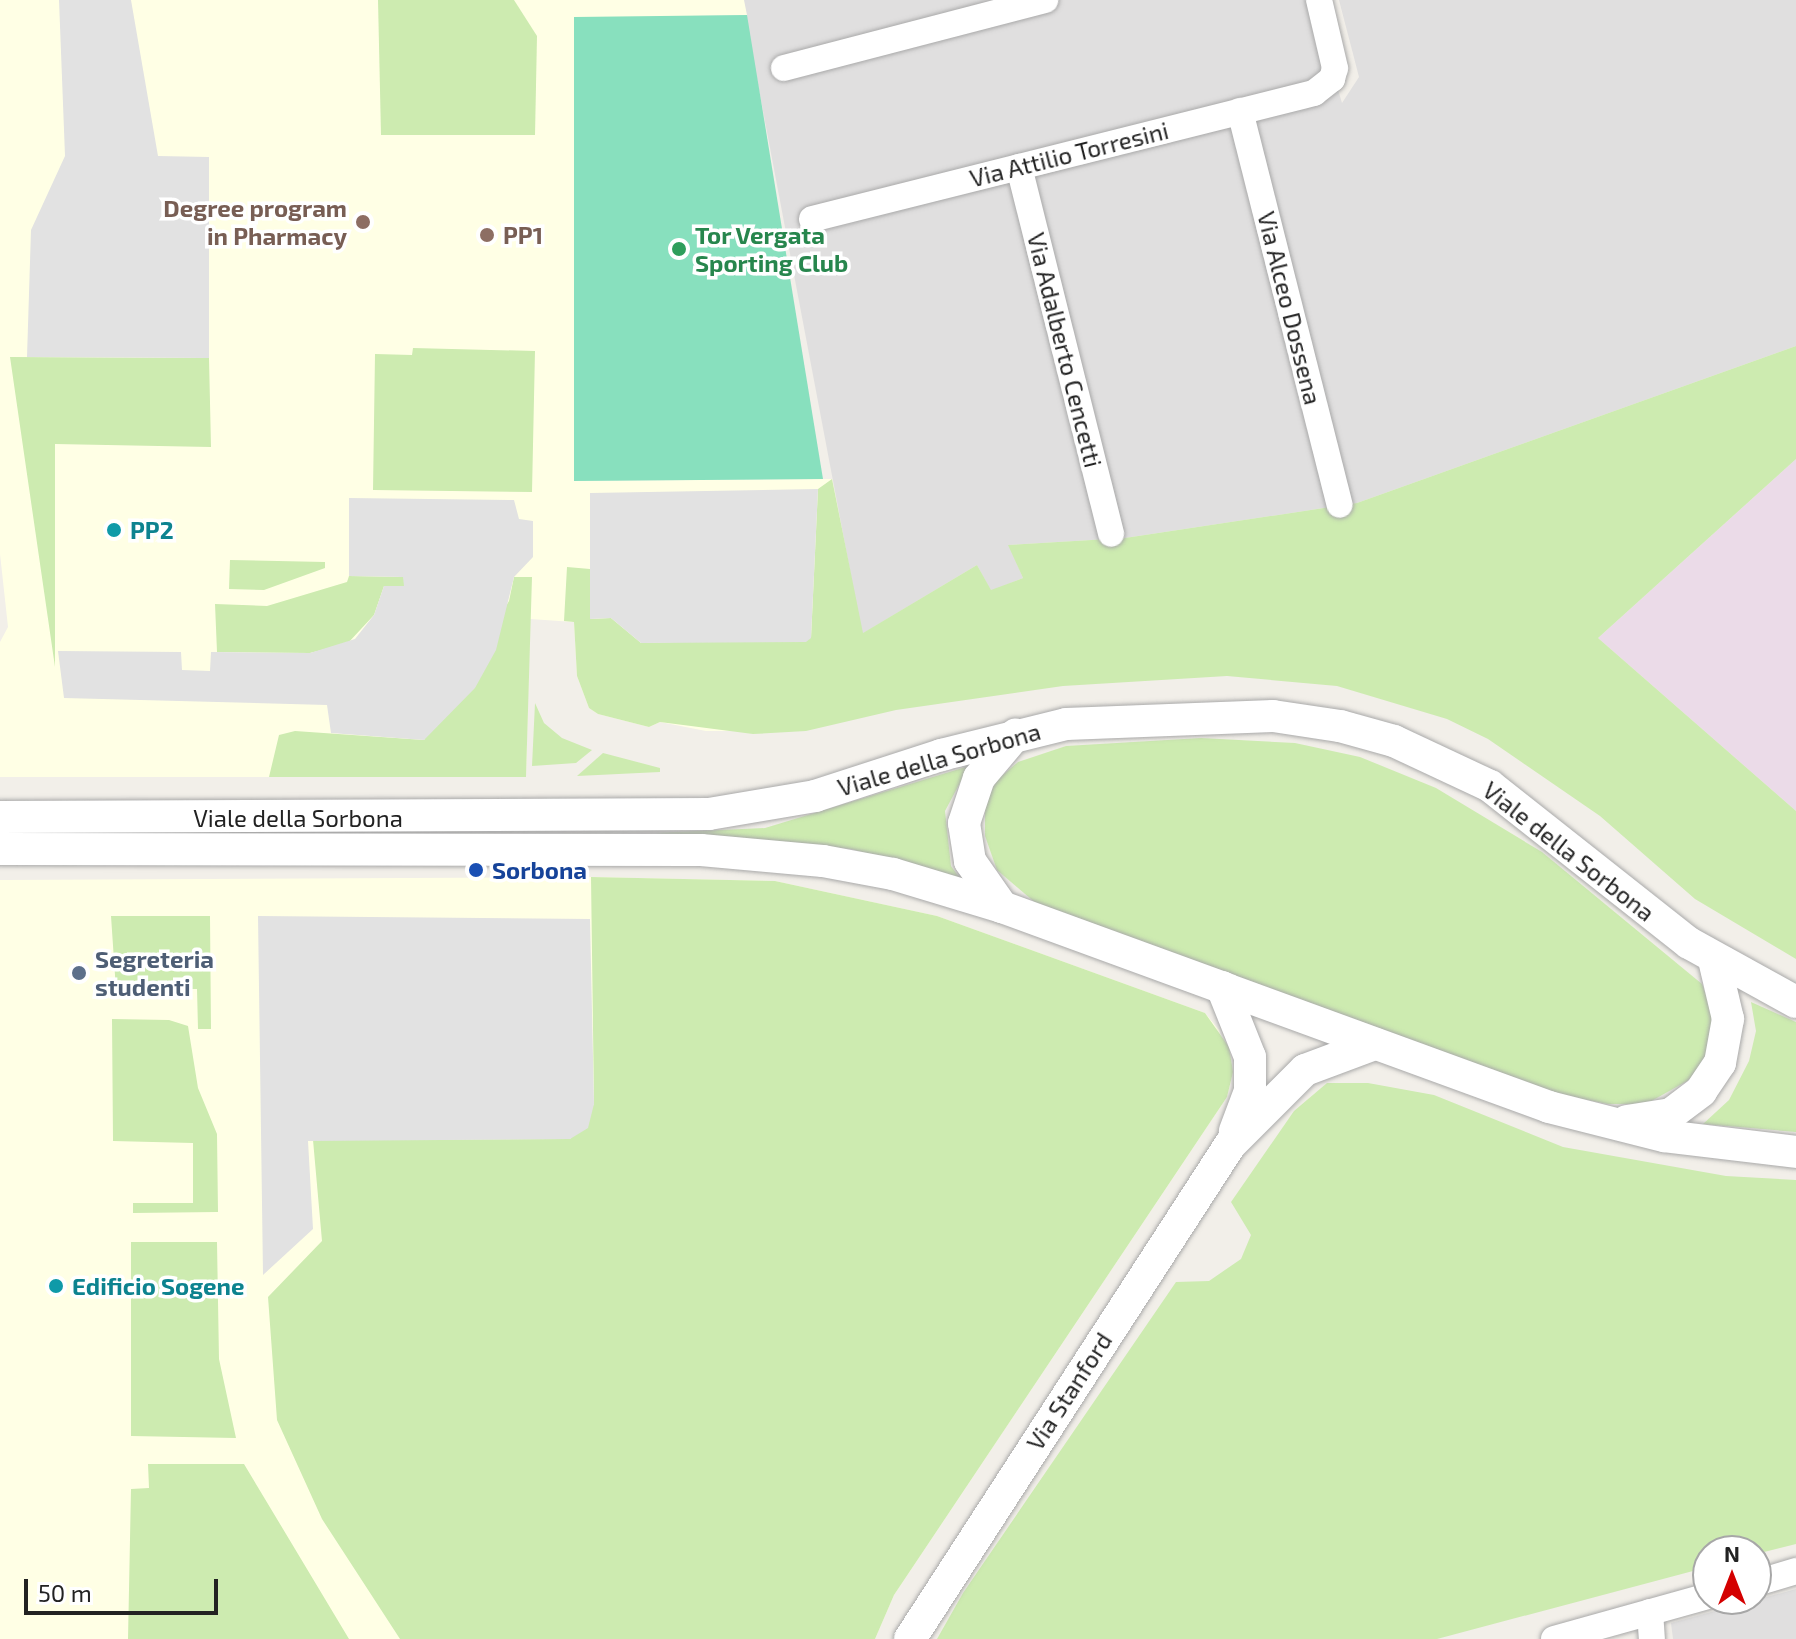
<!DOCTYPE html>
<html>
<head>
<meta charset="utf-8">
<style>
  body { margin:0 }
  #map { position:relative; width:1796px; height:1639px; overflow:hidden; background:#f2efe9; font-family:"Exo 2",sans-serif }
  div>[style] { position:absolute }
  .residential>* { inset:0; background:#e0dfdf }
  .industrial>* { inset:0; background:#ebdbe8 }
  .education>* { inset:0; background:#ffffe5 }
  .grass>* { inset:0; background:#cdebb0 }
  .pitch>* { inset:0; background:#88e0be }
  .parking>* { inset:0; background:#e2e2e2 }
  .roads { filter:drop-shadow(0 0 2px #a9a9a9) drop-shadow(0 0 2px #a9a9a9) }
  .minor>* { height:26px; margin:-13px; padding:0 13px; transform-origin:13px; border-radius:13px; background:#fff }
  .tertiary>* { height:32px; margin:-16px; padding:0 16px; transform-origin:16px; border-radius:16px; background:#fff }
  .dots>* { width:22px; height:22px; translate:-50% -50%; box-sizing:border-box; border:4px solid #fff; border-radius:50% }
  span { translate:-50% -50%; white-space:nowrap; text-align:center; line-height:1.15; -webkit-text-stroke:7px #fff; paint-order:stroke }
  .street-label { font-size:24px; color:#222 }
  .education-label { font-size:24px; color:#785e54; font-weight:700 }
  .right { translate:-100% -50%; text-align:right }
  .left { translate:0 -50%; text-align:left }
  .leisure-label { font-size:24px; color:#27864d; font-weight:700 }
  .culture-label { font-size:24px; color:#0d838f; font-weight:700 }
  .transit-label { font-size:24px; color:#164399; font-weight:700 }
  .service-label { font-size:24px; color:#4e5e75; font-weight:700 }
  .north { position:absolute; left:1692px; top:1535px; width:80px; height:80px; box-sizing:border-box; background:#fff; border:2px solid #a7a7a7; border-radius:50%; rotate:0deg; font-size:22px; font-weight:700; line-height:32px; text-align:center; color:#222 }
  .north::after { content:''; display:block; margin:auto; width:28px; height:36px; background:#d40000; clip-path:polygon(50% 0,100% 100%,50% 72%,0 100%) }
  .scale { position:absolute; left:24px; top:1579px; width:194px; height:36px; box-sizing:border-box; border:4px solid #222; border-top:0; padding-left:10px; font-size:24px; line-height:28px; white-space:nowrap; color:#222; -webkit-text-stroke:6px #fff; paint-order:stroke }
</style>
</head>
<body>
<div id="map">
  <div class="residential">
    <i style="clip-path:polygon(742px 0,1311px 0,1342px 103px,1359px 77px,1339px 0,1796px 0,1796px 346px,1357px 503px,1125px 538px,1009px 545px,1023px 578px,991px 591px,977px 565px,862px 634px)"></i>
    <i style="clip-path:polygon(1796px 1589px,1796px 1639px,1673px 1639px,1671px 1623px)"></i>
  </div>
  <div class="industrial">
    <i style="clip-path:polygon(1796px 459px,1796px 811px,1598px 638px)"></i>
  </div>
  <div class="education">
    <i style="clip-path:polygon(0 0,744px 0,747px 15px,574px 18px,574px 481px,832px 479px,862px 634px,806px 731px,706px 731px,660px 722px,649px 727px,598px 714px,589px 708px,577px 676px,574px 622px,530px 619px,526px 777px,0 777px,0 642px,8px 627px,0 554px)"></i>
    <i style="clip-path:polygon(591px 877px,775px 881px,937px 916px,1205px 1013px,1219px 1030px,1233px 1072px,1227px 1097px,894px 1595px,875px 1639px,0 1639px,0 880px)"></i>
  </div>
  <div class="grass">
    <i style="clip-path:polygon(378px 0,514px 0,537px 36px,535px 135px,381px 135px)"></i>
    <i style="clip-path:polygon(1796px 346px,1796px 459px,1598px 638px,1796px 811px,1796px 959px,1695px 899px,1600px 816px,1488px 739px,1447px 719px,1337px 686px,1227px 676px,1063px 686px,896px 710px,806px 731px,753px 734px,660px 722px,649px 727px,598px 714px,589px 708px,577px 676px,574px 622px,564px 621px,567px 567px,590px 569px,590px 619px,611px 618px,641px 643px,811px 638px,818px 489px,832px 479px,863px 633px,977px 565px,991px 590px,1023px 578px,1008px 545px,1125px 538px,1357px 503px)"></i>
    <i style="clip-path:polygon(413px 348px,535px 351px,532px 492px,373px 490px,375px 354px,412px 355px)"></i>
    <i style="clip-path:polygon(10px 357px,209px 358px,211px 447px,55px 444px,55px 667px)"></i>
    <i style="clip-path:polygon(230px 560px,325px 562px,325px 568px,264px 590px,229px 589px)"></i>
    <i style="clip-path:polygon(349px 576px,404px 577px,404px 587px,384px 586px,374px 615px,348px 643px,310px 653px,217px 652px,215px 604px,267px 606px,347px 582px)"></i>
    <i style="clip-path:polygon(514px 577px,532px 577px,526px 777px,269px 777px,279px 735px,295px 731px,424px 740px,509px 601px)"></i>
    <i style="clip-path:polygon(535px 703px,544px 723px,562px 738px,592px 750px,576px 763px,532px 766px)"></i>
    <i style="clip-path:polygon(1201px 738px,1295px 743px,1360px 757px,1436px 788px,1542px 852px,1702px 984px,1713px 1014px,1714px 1035px,1698px 1075px,1646px 1104px,1608px 1104px,1547px 1092px,1038px 905px,997px 870px,985px 836px,985px 803px,997px 780px,1018px 762px,1066px 746px)"></i>
    <i style="clip-path:polygon(603px 753px,660px 768px,660px 772px,577px 776px)"></i>
    <i style="clip-path:polygon(969px 766px,945px 811px,951px 866px,961px 880px,851px 849px,655px 833px,765px 828px)"></i>
    <i style="clip-path:polygon(591px 877px,775px 881px,937px 916px,1205px 1013px,1229px 1047px,1233px 1072px,1227px 1097px,894px 1595px,875px 1639px,400px 1639px,322px 1519px,277px 1420px,268px 1297px,322px 1241px,313px 1140px,570px 1139px,594px 1104px)"></i>
    <i style="clip-path:polygon(111px 916px,210px 916px,211px 1029px,198px 1029px,197px 989px,116px 990px)"></i>
    <i style="clip-path:polygon(1751px 1002px,1796px 1022px,1796px 1132px,1703px 1124px,1729px 1100px,1749px 1061px,1756px 1031px)"></i>
    <i style="clip-path:polygon(112px 1019px,169px 1020px,188px 1026px,198px 1088px,217px 1134px,218px 1212px,133px 1213px,133px 1203px,193px 1203px,193px 1143px,113px 1141px)"></i>
    <i style="clip-path:polygon(1327px 1083px,1368px 1083px,1434px 1095px,1563px 1147px,1726px 1176px,1796px 1180px,1796px 1544px,1756px 1554px,1708px 1551px,1708px 1567px,1437px 1639px,937px 1639px,963px 1593px,1176px 1282px,1209px 1281px,1241px 1259px,1251px 1235px,1231px 1202px,1294px 1111px)"></i>
    <i style="clip-path:polygon(131px 1242px,217px 1242px,219px 1359px,236px 1438px,131px 1436px)"></i>
    <i style="clip-path:polygon(148px 1464px,244px 1464px,349px 1639px,128px 1639px,131px 1489px,149px 1488px)"></i>
  </div>
  <div class="pitch">
    <i style="clip-path:polygon(747px 15px,823px 479px,574px 481px,574px 17px)"></i>
  </div>
  <div class="parking">
    <i style="clip-path:polygon(59px 0,131px 0,158px 156px,209px 157px,209px 358px,27px 357px,31px 230px,65px 156px)"></i>
    <i style="clip-path:polygon(818px 489px,811px 638px,806px 642px,641px 643px,611px 618px,590px 619px,590px 493px)"></i>
    <i style="clip-path:polygon(349px 498px,514px 500px,519px 519px,533px 521px,533px 557px,514px 577px,496px 650px,475px 688px,424px 740px,331px 733px,327px 705px,64px 698px,58px 651px,181px 652px,182px 670px,210px 671px,211px 652px,310px 653px,355px 639px,374px 615px,384px 586px,404px 586px,403px 577px,349px 576px)"></i>
    <i style="clip-path:polygon(258px 916px,590px 919px,594px 1104px,588px 1128px,570px 1139px,308px 1141px,313px 1229px,263px 1275px)"></i>
  </div>
  <div class="roads">
    <div class="minor">
      <i style="left:784px;top:68px;width:270px;rotate:-14.6deg"></i>
      <i style="left:1240px;top:111px;width:406px;rotate:75.8deg"></i>
      <i style="left:1019px;top:167px;width:378px;rotate:75.9deg"></i>
      <i style="left:812px;top:219px;width:518px;rotate:-14.09deg"></i>
      <i style="left:1314px;top:93px;width:23px;rotate:-38deg"></i>
      <i style="left:1332px;top:79px;width:11px;rotate:-75deg"></i>
      <i style="left:1335px;top:68px;width:70px;rotate:-103.2deg"></i>
      <i style="left:1756px;top:1583px;width:42px;rotate:-16.7deg"></i>
      <i style="left:1650px;top:1612px;width:27px;rotate:86deg"></i>
      <i style="left:1554px;top:1639px;width:160px;rotate:-15.6deg"></i>
    </div>
    <div class="tertiary">
      <i style="left:0;top:817px;width:709px;rotate:-0.24deg"></i>
      <i style="left:709px;top:814px;width:108px;rotate:-9.6deg"></i>
      <i style="left:815px;top:796px;width:133px;rotate:-18deg"></i>
      <i style="left:941px;top:755px;width:129px;rotate:-13.9deg"></i>
      <i style="left:1066px;top:724px;width:207px;rotate:-2.2deg"></i>
      <i style="left:1273px;top:716px;width:68px;rotate:8.5deg"></i>
      <i style="left:1340px;top:726px;width:56px;rotate:15.5deg"></i>
      <i style="left:1394px;top:741px;width:106px;rotate:25.1deg"></i>
      <i style="left:1490px;top:786px;width:253px;rotate:38.3deg"></i>
      <i style="left:1689px;top:943px;width:122px;rotate:28.9deg"></i>
      <i style="left:0;top:849px;width:701px;rotate:0.08deg"></i>
      <i style="left:701px;top:850px;width:122px;rotate:5.2deg"></i>
      <i style="left:823px;top:861px;width:71px;rotate:10.5deg"></i>
      <i style="left:893px;top:874px;width:114px;rotate:16.8deg"></i>
      <i style="left:1002px;top:907px;width:582px;rotate:20.08deg"></i>
      <i style="left:1549px;top:1107px;width:119px;rotate:14.2deg"></i>
      <i style="left:1664px;top:1136px;width:133px;rotate:6.9deg"></i>
      <i style="left:1002px;top:907px;width:56px;rotate:-124.8deg"></i>
      <i style="left:970px;top:861px;width:38px;rotate:-99deg"></i>
      <i style="left:964px;top:823px;width:47px;rotate:-71.6deg"></i>
      <i style="left:979px;top:778px;width:57px;rotate:-49.9deg"></i>
      <i style="left:1222px;top:987px;width:75px;rotate:68.2deg"></i>
      <i style="left:1250px;top:1057px;width:34px;rotate:90deg"></i>
      <i style="left:1250px;top:1091px;width:43px;rotate:110.6deg"></i>
      <i style="left:1627px;top:1121px;width:45px;rotate:-9deg"></i>
      <i style="left:1671px;top:1114px;width:38px;rotate:-37deg"></i>
      <i style="left:1701px;top:1091px;width:34px;rotate:-56deg"></i>
      <i style="left:1720px;top:1063px;width:45px;rotate:-79.7deg"></i>
      <i style="left:1728px;top:1019px;width:61px;rotate:-103.3deg"></i>
      <i style="left:910px;top:1639px;width:589px;rotate:-57.07deg"></i>
      <i style="left:1230px;top:1145px;width:106px;rotate:-45deg"></i>
      <i style="left:1305px;top:1070px;width:75px;rotate:-20.4deg"></i>
    </div>
  </div>
  <div class="dots">
    <i style="left:363px;top:222px;background:#8d6e63"></i>
    <i style="left:487px;top:235px;background:#8d6e63"></i>
    <i style="left:679px;top:249px;background:#2e9e5b"></i>
    <i style="left:114px;top:530px;background:#0f9aa8"></i>
    <i style="left:476px;top:870px;background:#1a4fb4"></i>
    <i style="left:79px;top:973px;background:#5c6f8a"></i>
    <i style="left:56px;top:1286px;background:#0f9aa8"></i>
  </div>
  <div class="street-label">
    <span style="left:1069px;top:154px;rotate:-14deg">Via Attilio Torresini</span>
    <span style="left:1290px;top:308px;rotate:76deg">Via Alceo Dossena</span>
    <span style="left:1065px;top:350px;rotate:76deg">Via Adalberto Cencetti</span>
    <span style="left:939px;top:759px;rotate:-16deg">Viale della Sorbona</span>
    <span style="left:298px;top:818px">Viale della Sorbona</span>
    <span style="left:1569px;top:851px;rotate:38deg">Viale della Sorbona</span>
    <span style="left:1069px;top:1391px;rotate:-57deg">Via Stanford</span>
  </div>
  <div class="education-label">
    <span class="right" style="left:347px;top:222px">Degree program<br>in Pharmacy</span>
    <span class="left" style="left:503px;top:235px">PP1</span>
  </div>
  <div class="leisure-label">
    <span class="left" style="left:695px;top:249px">Tor Vergata<br>Sporting Club</span>
  </div>
  <div class="culture-label">
    <span class="left" style="left:130px;top:530px">PP2</span>
    <span class="left" style="left:72px;top:1286px">Edificio Sogene</span>
  </div>
  <div class="transit-label">
    <span class="left" style="left:492px;top:870px">Sorbona</span>
  </div>
  <div class="service-label">
    <span class="left" style="left:95px;top:973px">Segreteria<br>studenti</span>
  </div>
  <div class="north">N</div>
  <div class="scale">50 m</div>
</div>
</body>
</html>
